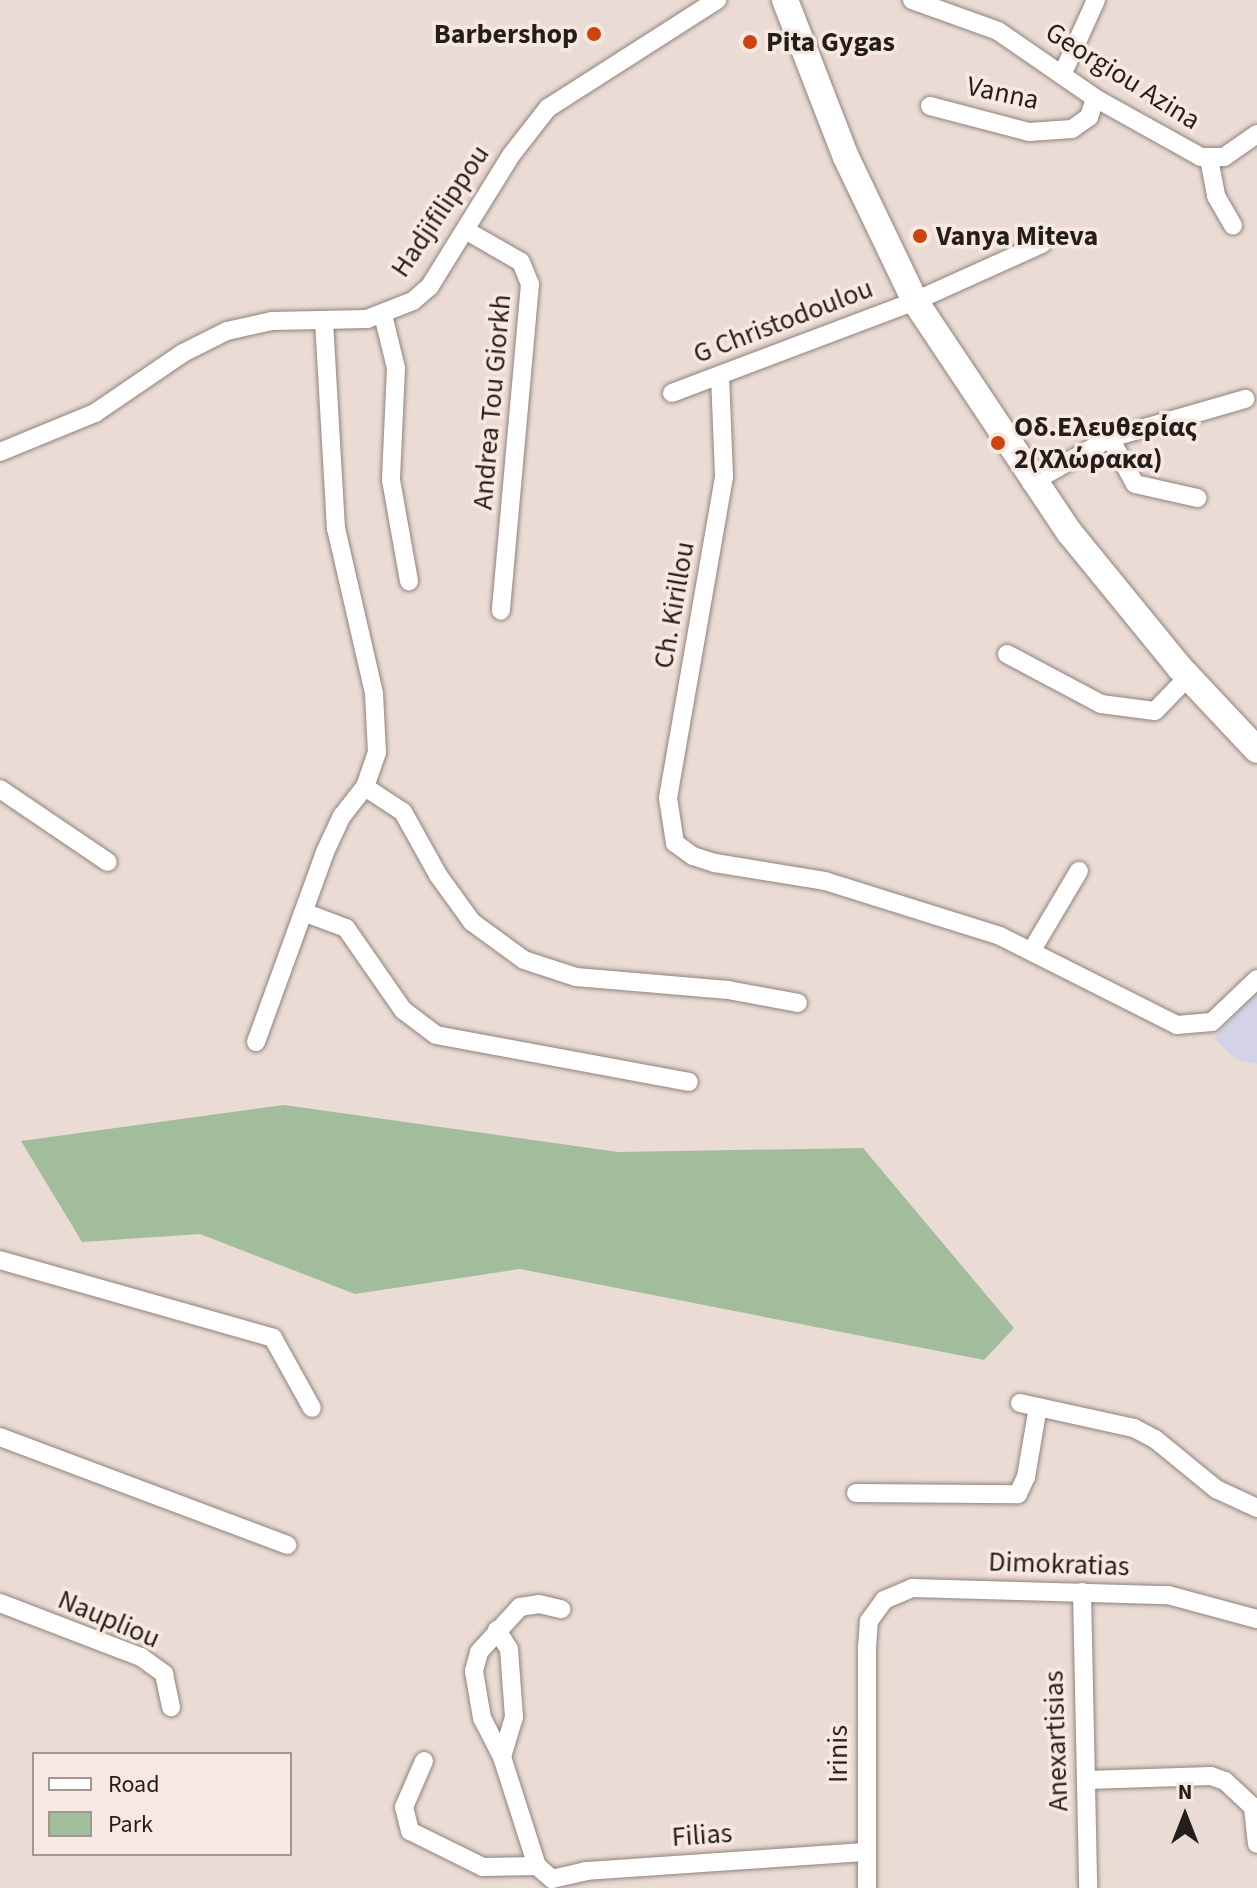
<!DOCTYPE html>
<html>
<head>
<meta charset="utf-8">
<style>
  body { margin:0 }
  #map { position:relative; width:1257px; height:1888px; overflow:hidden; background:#eadbd4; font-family:"Source Sans 3",sans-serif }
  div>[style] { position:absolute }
  .education>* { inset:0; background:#d4d2e8 }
  .green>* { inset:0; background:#a2bd9c }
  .roads { filter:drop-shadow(0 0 2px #90827c) drop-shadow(0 0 2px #90827c) }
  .minor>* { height:18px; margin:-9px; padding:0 9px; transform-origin:9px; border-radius:9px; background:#fff }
  .secondary>* { height:26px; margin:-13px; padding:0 13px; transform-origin:13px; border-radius:13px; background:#fff }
  .dots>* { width:22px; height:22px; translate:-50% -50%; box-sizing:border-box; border:4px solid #f7e8e1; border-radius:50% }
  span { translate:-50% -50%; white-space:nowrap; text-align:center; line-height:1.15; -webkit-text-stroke:7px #f7e8e1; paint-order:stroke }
  .poi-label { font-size:28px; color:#231e1b; font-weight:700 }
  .right { translate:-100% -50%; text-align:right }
  .left { translate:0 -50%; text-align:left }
  .street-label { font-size:28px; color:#231e1b }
  .legend { position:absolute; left:32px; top:1752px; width:260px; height:104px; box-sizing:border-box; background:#f7e8e1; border:2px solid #a29792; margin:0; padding:10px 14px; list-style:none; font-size:24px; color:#231e1b }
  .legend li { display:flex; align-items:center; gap:16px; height:40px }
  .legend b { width:40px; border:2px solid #a29792 }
  .north { position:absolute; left:1145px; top:1776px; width:80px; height:80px; -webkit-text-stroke:6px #f7e8e1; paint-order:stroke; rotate:0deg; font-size:22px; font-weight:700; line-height:32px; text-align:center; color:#231e1b }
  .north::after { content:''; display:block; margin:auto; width:28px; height:36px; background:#231e1b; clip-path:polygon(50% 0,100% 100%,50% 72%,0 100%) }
</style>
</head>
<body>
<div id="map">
  <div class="education">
    <i style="clip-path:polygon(1257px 993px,1257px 1064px,1235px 1059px,1214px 1038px)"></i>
  </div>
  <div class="green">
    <i style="clip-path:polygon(284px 1105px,618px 1152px,863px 1148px,1014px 1328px,984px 1360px,520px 1269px,355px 1294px,200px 1234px,82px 1242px,21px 1141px)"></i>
  </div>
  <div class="roads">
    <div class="minor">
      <i style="left:912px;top:0;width:91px;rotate:19.8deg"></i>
      <i style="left:998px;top:31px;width:118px;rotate:34.6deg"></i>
      <i style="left:1095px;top:98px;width:121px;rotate:29.1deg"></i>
      <i style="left:1201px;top:157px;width:23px"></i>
      <i style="left:1224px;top:157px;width:40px;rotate:-34.9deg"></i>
      <i style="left:1062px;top:75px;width:82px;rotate:-65.6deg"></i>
      <i style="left:930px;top:106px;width:102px;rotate:14.7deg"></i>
      <i style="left:1029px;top:132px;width:43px;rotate:-4deg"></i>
      <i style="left:1072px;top:129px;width:21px;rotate:-35deg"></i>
      <i style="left:1089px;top:117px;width:20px;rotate:-72deg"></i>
      <i style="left:1209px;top:159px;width:38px;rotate:79deg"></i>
      <i style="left:1216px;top:196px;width:34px;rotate:60deg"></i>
      <i style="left:467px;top:231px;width:62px;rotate:29.9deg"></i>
      <i style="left:521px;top:262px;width:24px;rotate:68deg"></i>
      <i style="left:530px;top:284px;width:328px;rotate:95.1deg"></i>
      <i style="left:383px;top:315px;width:55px;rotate:76.2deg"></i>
      <i style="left:396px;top:368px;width:112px;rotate:92.6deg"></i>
      <i style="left:391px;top:480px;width:103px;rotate:79.9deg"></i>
      <i style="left:720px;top:376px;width:101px;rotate:87.7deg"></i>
      <i style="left:724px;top:477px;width:326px;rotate:99.9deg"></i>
      <i style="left:668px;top:798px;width:46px;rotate:81.2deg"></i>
      <i style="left:675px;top:843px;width:22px;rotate:36deg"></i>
      <i style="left:693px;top:856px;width:23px;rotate:18deg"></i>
      <i style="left:715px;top:863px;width:111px;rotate:9.3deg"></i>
      <i style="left:825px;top:881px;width:183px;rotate:17.4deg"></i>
      <i style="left:1000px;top:936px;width:198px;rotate:26.7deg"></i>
      <i style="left:1177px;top:1025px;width:35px;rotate:-5deg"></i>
      <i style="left:1212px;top:1022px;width:62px;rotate:-43.7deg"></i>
      <i style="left:672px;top:393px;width:260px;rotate:-20.7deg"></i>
      <i style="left:915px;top:301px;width:139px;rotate:-24.2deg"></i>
      <i style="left:1110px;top:438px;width:141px;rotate:-16.1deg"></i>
      <i style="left:0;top:452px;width:103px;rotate:-22.3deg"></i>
      <i style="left:95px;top:413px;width:107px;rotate:-34.3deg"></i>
      <i style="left:183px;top:353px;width:49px;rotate:-26.6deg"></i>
      <i style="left:227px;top:331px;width:46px;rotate:-12.5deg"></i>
      <i style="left:272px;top:321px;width:95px;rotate:-1.2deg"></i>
      <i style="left:367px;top:319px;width:49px;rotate:-21.4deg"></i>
      <i style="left:413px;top:301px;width:23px;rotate:-41deg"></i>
      <i style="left:430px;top:286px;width:155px;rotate:-58.2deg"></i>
      <i style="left:512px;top:154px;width:58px;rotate:-52deg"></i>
      <i style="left:548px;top:108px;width:201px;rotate:-32.6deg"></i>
      <i style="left:1031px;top:483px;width:91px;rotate:-29.7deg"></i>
      <i style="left:1110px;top:438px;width:52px;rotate:61.5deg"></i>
      <i style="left:1135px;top:484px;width:64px;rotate:12.7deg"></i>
      <i style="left:1007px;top:654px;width:106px;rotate:28deg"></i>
      <i style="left:1101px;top:704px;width:54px;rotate:7.4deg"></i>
      <i style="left:1155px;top:711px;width:47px;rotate:-45.9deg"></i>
      <i style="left:365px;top:787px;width:45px;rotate:33.3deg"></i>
      <i style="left:403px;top:812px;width:72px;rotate:60.9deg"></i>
      <i style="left:438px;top:875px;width:58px;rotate:54.1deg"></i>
      <i style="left:472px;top:922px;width:64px;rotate:36.2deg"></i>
      <i style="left:524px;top:960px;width:55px;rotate:18.1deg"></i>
      <i style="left:576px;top:977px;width:153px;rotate:4.9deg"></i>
      <i style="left:728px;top:990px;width:71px;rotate:10.5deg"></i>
      <i style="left:0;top:789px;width:130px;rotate:34.1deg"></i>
      <i style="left:306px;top:913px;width:43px;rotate:20.6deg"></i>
      <i style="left:346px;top:928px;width:100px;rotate:55.2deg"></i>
      <i style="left:403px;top:1010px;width:41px;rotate:37.1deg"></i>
      <i style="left:436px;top:1035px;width:257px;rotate:10.5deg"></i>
      <i style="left:1032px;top:950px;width:92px;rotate:-59.3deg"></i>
      <i style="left:256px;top:1042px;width:202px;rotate:-70deg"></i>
      <i style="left:325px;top:852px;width:40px;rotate:-65deg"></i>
      <i style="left:342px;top:816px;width:37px;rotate:-52deg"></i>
      <i style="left:365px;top:787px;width:36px;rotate:-71deg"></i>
      <i style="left:377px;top:753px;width:60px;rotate:-92.9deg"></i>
      <i style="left:374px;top:693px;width:168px;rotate:-103deg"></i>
      <i style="left:336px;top:529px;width:208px;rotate:-93.3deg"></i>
      <i style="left:0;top:1260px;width:284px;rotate:15.9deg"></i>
      <i style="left:273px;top:1338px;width:80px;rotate:60.9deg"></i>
      <i style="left:1020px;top:1403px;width:117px;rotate:12.4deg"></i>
      <i style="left:1134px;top:1428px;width:24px;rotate:28deg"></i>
      <i style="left:1155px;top:1439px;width:79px;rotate:39.3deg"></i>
      <i style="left:1216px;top:1489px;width:45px;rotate:24.9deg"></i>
      <i style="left:0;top:1437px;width:307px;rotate:20.6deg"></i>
      <i style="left:856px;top:1493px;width:162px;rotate:0.4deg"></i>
      <i style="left:1018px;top:1494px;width:19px;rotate:-65deg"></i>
      <i style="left:1026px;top:1477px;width:71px;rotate:-80.3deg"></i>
      <i style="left:1082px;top:1592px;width:296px;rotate:88.8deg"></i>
      <i style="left:0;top:1603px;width:151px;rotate:21deg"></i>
      <i style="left:141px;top:1657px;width:29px;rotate:36deg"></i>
      <i style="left:164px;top:1674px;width:34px;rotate:78deg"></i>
      <i style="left:497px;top:1630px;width:22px;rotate:58deg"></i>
      <i style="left:509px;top:1649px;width:68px;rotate:85.8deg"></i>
      <i style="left:514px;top:1717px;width:42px;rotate:106.7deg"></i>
      <i style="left:424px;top:1761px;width:50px;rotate:113.5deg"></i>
      <i style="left:404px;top:1807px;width:25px;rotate:76deg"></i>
      <i style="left:410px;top:1831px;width:81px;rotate:26.3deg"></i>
      <i style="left:483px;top:1867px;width:54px;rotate:-1.1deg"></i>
      <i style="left:1087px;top:1780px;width:124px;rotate:-1.8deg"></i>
      <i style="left:1211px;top:1776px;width:15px;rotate:20deg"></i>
      <i style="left:1225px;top:1781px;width:38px;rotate:43deg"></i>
      <i style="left:1253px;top:1807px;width:37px;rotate:84deg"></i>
      <i style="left:552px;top:1879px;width:20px;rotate:-139deg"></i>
      <i style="left:537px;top:1866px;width:114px;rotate:-107.8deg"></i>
      <i style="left:502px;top:1757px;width:44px;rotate:-117.1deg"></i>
      <i style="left:482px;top:1718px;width:48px;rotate:-99.7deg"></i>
      <i style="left:474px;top:1671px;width:20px;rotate:-75deg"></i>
      <i style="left:479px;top:1652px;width:61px;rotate:-47.7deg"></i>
      <i style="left:520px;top:1607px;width:19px;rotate:-9deg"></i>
      <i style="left:539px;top:1604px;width:23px;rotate:13deg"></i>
      <i style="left:552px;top:1879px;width:35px;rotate:-13deg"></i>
      <i style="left:586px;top:1871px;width:281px;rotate:-3.9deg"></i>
      <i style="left:867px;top:1888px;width:240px;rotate:-90deg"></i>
      <i style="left:867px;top:1648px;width:27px;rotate:-86deg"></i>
      <i style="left:869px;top:1621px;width:26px;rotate:-54deg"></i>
      <i style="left:884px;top:1600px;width:30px;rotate:-23deg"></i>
      <i style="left:912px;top:1588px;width:256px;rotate:1.6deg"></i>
      <i style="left:1168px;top:1595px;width:92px;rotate:15.1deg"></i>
    </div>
    <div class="secondary">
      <i style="left:785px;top:0;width:168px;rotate:68.8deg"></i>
      <i style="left:846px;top:157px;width:160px;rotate:64.4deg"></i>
      <i style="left:915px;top:301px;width:279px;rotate:56.3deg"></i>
      <i style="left:1070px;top:533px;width:174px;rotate:50.8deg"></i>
      <i style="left:1180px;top:668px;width:112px;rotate:46.8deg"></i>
    </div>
  </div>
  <div class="dots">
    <i style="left:594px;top:34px;background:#cc4410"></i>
    <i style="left:750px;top:42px;background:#cc4410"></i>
    <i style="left:920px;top:236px;background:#cc4410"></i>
    <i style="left:998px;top:443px;background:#cc4410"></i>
  </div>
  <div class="poi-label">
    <span class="right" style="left:578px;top:34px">Barbershop</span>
    <span class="left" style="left:766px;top:42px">Pita Gygas</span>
    <span class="left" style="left:936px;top:236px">Vanya Miteva</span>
    <span class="left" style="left:1014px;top:443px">Οδ.Ελευθερίας<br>2(Χλώρακα)</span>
  </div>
  <div class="street-label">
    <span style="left:1123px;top:76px;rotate:32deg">Georgiou Azina</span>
    <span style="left:1003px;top:93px;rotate:12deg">Vanna</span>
    <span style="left:440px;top:211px;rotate:-56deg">Hadjifilippou</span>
    <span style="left:783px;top:321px;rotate:-21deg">G Christodoulou</span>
    <span style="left:492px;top:402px;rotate:-85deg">Andrea Tou Giorkh</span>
    <span style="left:674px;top:605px;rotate:-80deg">Ch. Kirillou</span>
    <span style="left:1059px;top:1564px;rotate:2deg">Dimokratias</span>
    <span style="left:109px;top:1619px;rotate:23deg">Naupliou</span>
    <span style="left:1056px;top:1741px;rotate:-92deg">Anexartisias</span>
    <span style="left:838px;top:1754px;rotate:-90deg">Irinis</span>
    <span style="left:702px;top:1835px;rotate:-4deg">Filias</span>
  </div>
  <ul class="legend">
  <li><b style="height:10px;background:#fff"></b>Road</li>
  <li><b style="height:22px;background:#a2bd9c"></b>Park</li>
  </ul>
  <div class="north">N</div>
</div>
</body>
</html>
